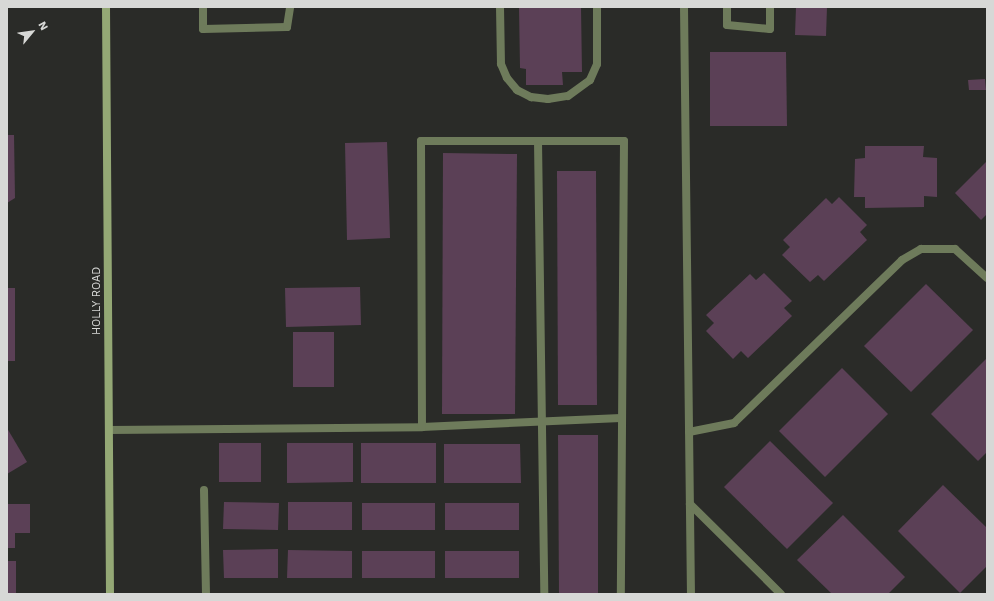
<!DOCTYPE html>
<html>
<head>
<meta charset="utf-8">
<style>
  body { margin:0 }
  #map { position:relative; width:994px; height:601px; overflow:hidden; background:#2a2b28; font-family:"Work Sans",sans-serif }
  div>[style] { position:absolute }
  .building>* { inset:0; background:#5b4056 }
  .service>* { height:8px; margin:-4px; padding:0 4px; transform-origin:4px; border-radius:4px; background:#6e7b5b }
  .minor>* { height:8px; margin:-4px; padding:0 4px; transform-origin:4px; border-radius:4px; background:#6e7b5b }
  .secondary>* { height:8px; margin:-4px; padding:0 4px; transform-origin:4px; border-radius:4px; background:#94a875 }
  span { translate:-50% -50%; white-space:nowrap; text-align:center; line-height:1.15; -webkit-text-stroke:3px #2a2b28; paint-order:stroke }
  .street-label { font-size:11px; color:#d7d8d6 }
  .frame { position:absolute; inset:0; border:8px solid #d7d8d6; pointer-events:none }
  .north { position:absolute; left:12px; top:12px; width:40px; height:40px; -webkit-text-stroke:3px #2a2b28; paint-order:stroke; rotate:61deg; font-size:11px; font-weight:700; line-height:16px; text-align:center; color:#d7d8d6 }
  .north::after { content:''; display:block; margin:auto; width:14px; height:18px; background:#d7d8d6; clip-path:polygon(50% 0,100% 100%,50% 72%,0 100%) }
</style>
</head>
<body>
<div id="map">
  <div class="building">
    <i style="clip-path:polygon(519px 7px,581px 7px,582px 72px,562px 72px,563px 85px,526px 85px,526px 69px,520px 68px)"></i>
    <i style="clip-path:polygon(796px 7px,827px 7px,826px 36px,795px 35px)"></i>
    <i style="clip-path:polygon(710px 52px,786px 52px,787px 126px,710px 126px)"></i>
    <i style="clip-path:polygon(985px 79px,986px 90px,969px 90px,968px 80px)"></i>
    <i style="clip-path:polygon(7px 135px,14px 135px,15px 198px,7px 203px)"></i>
    <i style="clip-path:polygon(387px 142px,390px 238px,347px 240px,345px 143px)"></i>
    <i style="clip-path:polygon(865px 146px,924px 146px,923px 157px,937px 158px,937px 197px,924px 196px,924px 207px,865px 208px,865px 197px,854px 197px,855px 159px,865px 158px)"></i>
    <i style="clip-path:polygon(443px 153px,517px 154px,515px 414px,442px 414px)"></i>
    <i style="clip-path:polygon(987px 161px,987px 214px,981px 220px,955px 193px)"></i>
    <i style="clip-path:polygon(557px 171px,596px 171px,597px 405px,558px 405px)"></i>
    <i style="clip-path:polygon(839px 197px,867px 225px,860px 232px,867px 240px,824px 281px,818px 275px,810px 282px,782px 255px,790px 247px,783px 240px,826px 198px,832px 204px)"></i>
    <i style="clip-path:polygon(764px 273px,792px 301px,784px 308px,792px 316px,748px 358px,741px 351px,733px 359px,706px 331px,714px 323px,706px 315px,750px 274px,756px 280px)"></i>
    <i style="clip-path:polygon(926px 284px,973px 330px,911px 392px,864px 346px)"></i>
    <i style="clip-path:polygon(360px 287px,361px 325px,286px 327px,285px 288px)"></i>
    <i style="clip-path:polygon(7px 288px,15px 288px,15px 361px,7px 361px)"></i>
    <i style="clip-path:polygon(293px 332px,334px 332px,334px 387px,293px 387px)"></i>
    <i style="clip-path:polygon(987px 358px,987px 452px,978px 461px,931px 414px)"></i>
    <i style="clip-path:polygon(842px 368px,888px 414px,825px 477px,779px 431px)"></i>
    <i style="clip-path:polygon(7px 428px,27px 462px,7px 474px)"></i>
    <i style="clip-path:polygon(558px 435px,598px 435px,598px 594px,559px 594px)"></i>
    <i style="clip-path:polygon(770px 441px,833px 503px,787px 549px,724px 487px)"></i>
    <i style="clip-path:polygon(219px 443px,261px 443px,261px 482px,219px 482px)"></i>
    <i style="clip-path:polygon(287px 443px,353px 443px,353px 482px,287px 483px)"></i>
    <i style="clip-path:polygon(361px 443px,436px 443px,436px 483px,361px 483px)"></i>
    <i style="clip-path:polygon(444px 444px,520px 444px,521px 483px,444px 483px)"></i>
    <i style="clip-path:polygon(943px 485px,987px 528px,987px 566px,960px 593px,898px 531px)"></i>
    <i style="clip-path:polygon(224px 502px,279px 503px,278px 530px,223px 529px)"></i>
    <i style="clip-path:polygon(288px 502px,352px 502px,352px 530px,288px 530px)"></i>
    <i style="clip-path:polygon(362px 503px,435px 503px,435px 530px,362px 530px)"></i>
    <i style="clip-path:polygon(445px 503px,519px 503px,519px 530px,445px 530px)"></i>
    <i style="clip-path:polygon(7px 504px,30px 504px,30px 533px,15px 533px,15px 548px,7px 548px)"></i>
    <i style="clip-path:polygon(843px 515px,905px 577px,888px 594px,832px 594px,797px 560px)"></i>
    <i style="clip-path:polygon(278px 549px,278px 578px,224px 578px,223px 550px)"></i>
    <i style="clip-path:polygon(288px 550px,352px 551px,352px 578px,287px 578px)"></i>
    <i style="clip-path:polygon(362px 551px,435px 551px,435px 578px,362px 578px)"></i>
    <i style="clip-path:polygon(445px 551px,519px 551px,519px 578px,445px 578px)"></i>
    <i style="clip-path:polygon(7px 561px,16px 561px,16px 594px,7px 594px)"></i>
  </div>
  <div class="service">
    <i style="left:203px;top:7px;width:22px;rotate:90deg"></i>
    <i style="left:203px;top:29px;width:84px;rotate:-1.4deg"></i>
    <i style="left:287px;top:27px;width:20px;rotate:-81deg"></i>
    <i style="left:500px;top:7px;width:57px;rotate:89deg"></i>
    <i style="left:501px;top:64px;width:15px;rotate:67deg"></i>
    <i style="left:507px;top:78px;width:16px;rotate:50deg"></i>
    <i style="left:517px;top:90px;width:16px;rotate:27deg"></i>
    <i style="left:531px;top:97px;width:17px;rotate:7deg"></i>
    <i style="left:548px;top:99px;width:20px;rotate:-9deg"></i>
    <i style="left:568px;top:96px;width:27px;rotate:-36deg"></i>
    <i style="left:590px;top:80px;width:17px;rotate:-66deg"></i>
    <i style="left:597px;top:64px;width:57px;rotate:-90deg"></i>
    <i style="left:727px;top:7px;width:18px;rotate:90deg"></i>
    <i style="left:727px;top:25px;width:43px;rotate:5.3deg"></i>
    <i style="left:770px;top:29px;width:22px;rotate:-90deg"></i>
    <i style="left:538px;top:141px;width:453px;rotate:89.2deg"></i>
    <i style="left:422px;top:427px;width:199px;rotate:-2.6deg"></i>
    <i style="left:109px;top:430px;width:313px;rotate:-0.5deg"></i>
    <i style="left:422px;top:427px;width:286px;rotate:-90.2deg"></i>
    <i style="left:421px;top:141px;width:203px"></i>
    <i style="left:624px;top:141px;width:453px;rotate:90.4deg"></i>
    <i style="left:204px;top:490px;width:104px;rotate:88.9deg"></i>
  </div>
  <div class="minor">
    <i style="left:684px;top:7px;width:587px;rotate:89.32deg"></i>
    <i style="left:689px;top:432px;width:46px;rotate:-11.3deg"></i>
    <i style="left:734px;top:423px;width:234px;rotate:-44.1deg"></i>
    <i style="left:902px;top:260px;width:22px;rotate:-30deg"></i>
    <i style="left:921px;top:249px;width:34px"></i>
    <i style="left:955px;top:249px;width:43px;rotate:42.2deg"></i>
    <i style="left:690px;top:504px;width:128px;rotate:44.7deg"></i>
  </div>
  <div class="secondary">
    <i style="left:106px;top:7px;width:587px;rotate:89.61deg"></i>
  </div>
  <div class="street-label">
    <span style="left:97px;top:301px;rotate:-90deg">HOLLY ROAD</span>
  </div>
  <div class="frame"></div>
  <div class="north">N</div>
</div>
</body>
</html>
